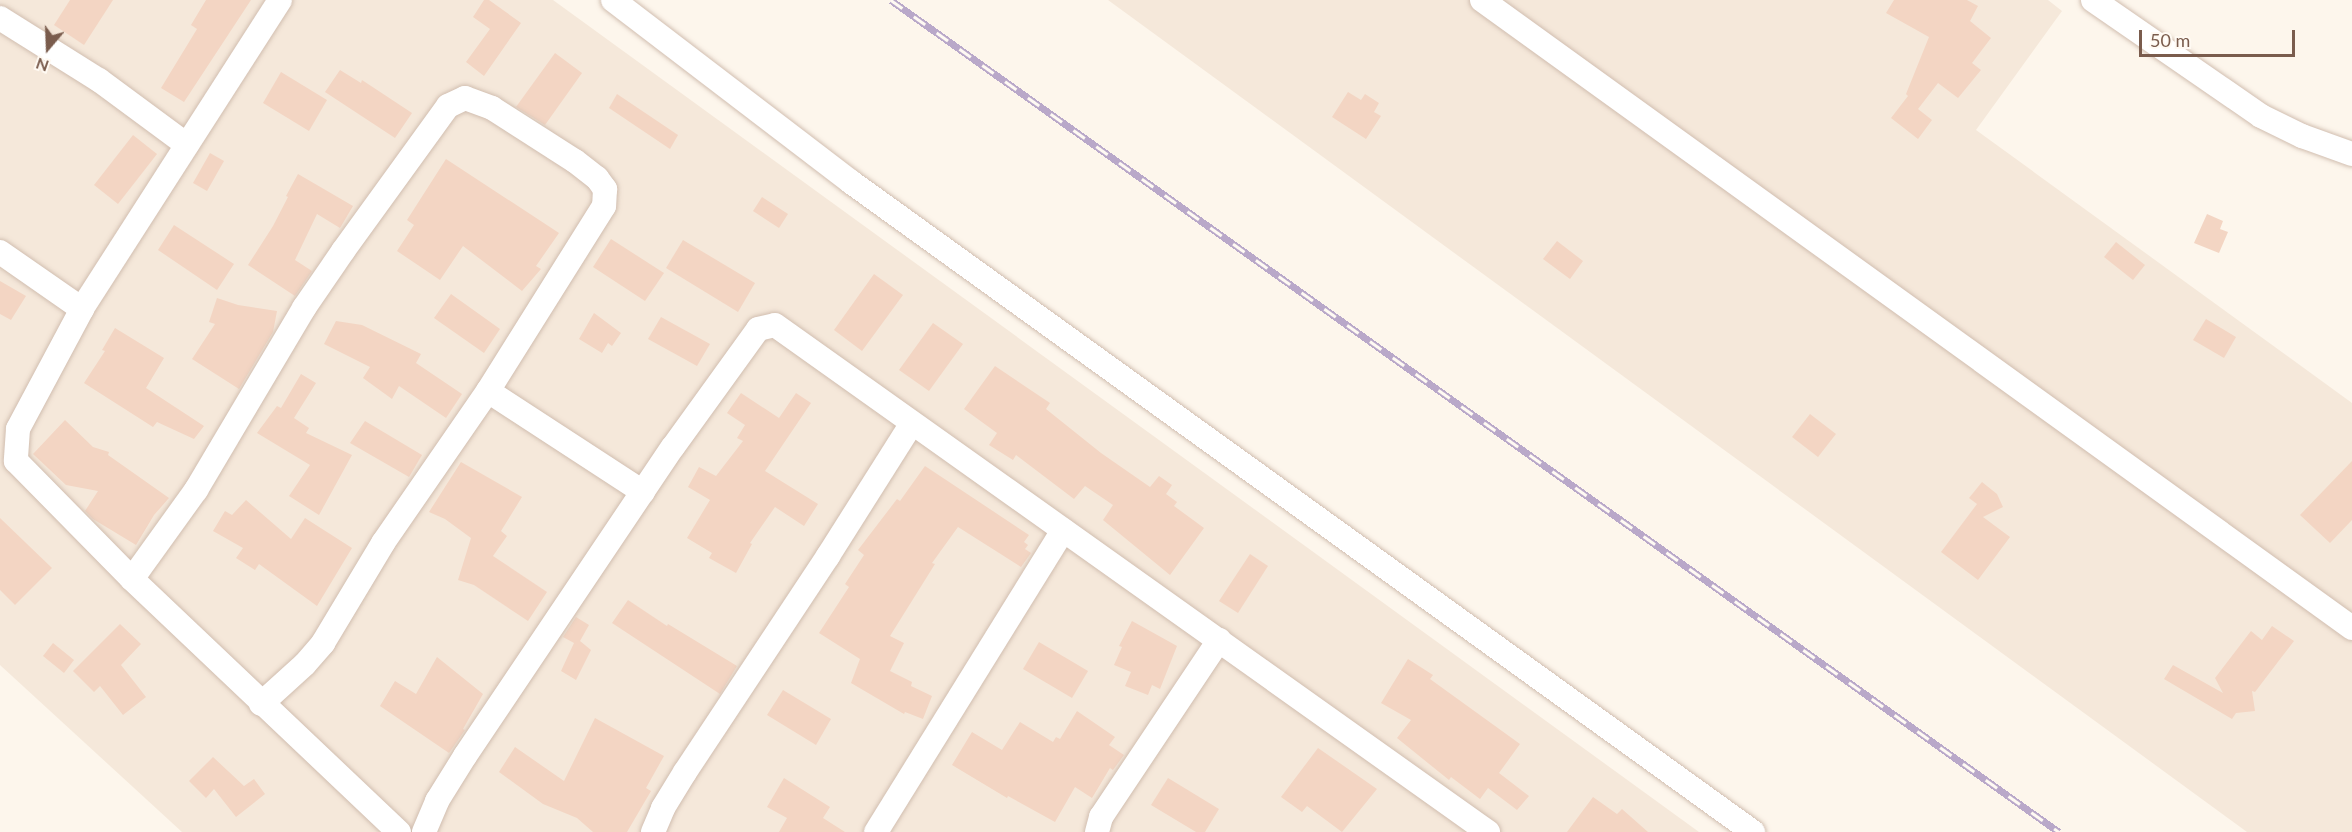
<!DOCTYPE html>
<html>
<head>
<meta charset="utf-8">
<style>
  body { margin:0 }
  #map { position:relative; width:2352px; height:832px; overflow:hidden; background:#fdf6ec; font-family:Lato,sans-serif }
  div>[style] { position:absolute }
  .residential>* { inset:0; background:#f5e8da }
  .building>* { inset:0; background:#f3d5c3 }
  .roads { filter:drop-shadow(0 0 2px #d1beb0) drop-shadow(0 0 2px #d1beb0) }
  .minor>* { height:24px; margin:-12px; padding:0 12px; transform-origin:12px; border-radius:12px; background:#fff }
  .rail>* { height:7px; margin-top:-3.5px; transform-origin:0; background:repeating-linear-gradient(90deg,#fffaf3 0 14px,#b9a8c9 0 28px); box-sizing:border-box; border-block:2px solid #b9a8c9 }
  span { translate:-50% -50%; white-space:nowrap; text-align:center; line-height:1.15; -webkit-text-stroke:6px #fffaf3; paint-order:stroke }
  .north { position:absolute; left:18px; top:18px; width:60px; height:60px; -webkit-text-stroke:4px #fffaf3; paint-order:stroke; rotate:199deg; font-size:16px; font-weight:700; line-height:24px; text-align:center; color:#7a5c4d }
  .north::after { content:''; display:block; margin:auto; width:21px; height:27px; background:#7a5c4d; clip-path:polygon(50% 0,100% 100%,50% 72%,0 100%) }
  .scale { position:absolute; left:2139px; top:30px; width:156px; height:27px; box-sizing:border-box; border:3px solid #7a5c4d; border-top:0; padding-left:8px; font-size:18px; line-height:21px; white-space:nowrap; color:#7a5c4d; -webkit-text-stroke:4px #fffaf3; paint-order:stroke }
</style>
</head>
<body>
<div id="map">
  <div class="residential">
    <i style="clip-path:polygon(0 0,553px 0,1699px 832px,182px 832px,0 665px)"></i>
    <i style="clip-path:polygon(1108px 0,2048px 0,2062px 11px,1976px 130px,2352px 403px,2352px 832px,2247px 832px)"></i>
  </div>
  <div class="building">
    <i style="clip-path:polygon(70px 0,113px 0,84px 45px,54px 25px)"></i>
    <i style="clip-path:polygon(206px 0,251px 0,184px 102px,161px 88px,197px 29px,191px 25px)"></i>
    <i style="clip-path:polygon(484px 0,489px 0,521px 23px,484px 76px,466px 62px,490px 29px,473px 17px)"></i>
    <i style="clip-path:polygon(1894px 0,1967px 0,1978px 6px,1970px 21px,1991px 38px,1972px 63px,1981px 70px,1958px 98px,1938px 83px,1918px 109px,1932px 120px,1918px 139px,1891px 118px,1908px 96px,1906px 94px,1929px 37px,1886px 13px)"></i>
    <i style="clip-path:polygon(555px 53px,582px 73px,545px 125px,516px 107px)"></i>
    <i style="clip-path:polygon(340px 70px,361px 83px,362px 80px,412px 113px,395px 138px,325px 92px)"></i>
    <i style="clip-path:polygon(281px 72px,327px 100px,309px 131px,263px 103px)"></i>
    <i style="clip-path:polygon(1348px 92px,1361px 100px,1365px 94px,1379px 103px,1374px 112px,1381px 116px,1366px 139px,1332px 117px)"></i>
    <i style="clip-path:polygon(617px 94px,678px 135px,670px 149px,609px 108px)"></i>
    <i style="clip-path:polygon(133px 135px,157px 154px,118px 204px,94px 185px)"></i>
    <i style="clip-path:polygon(210px 153px,224px 161px,207px 191px,193px 183px)"></i>
    <i style="clip-path:polygon(446px 159px,559px 233px,536px 266px,541px 269px,522px 291px,463px 246px,440px 280px,397px 251px,414px 225px,407px 220px)"></i>
    <i style="clip-path:polygon(298px 174px,353px 206px,340px 228px,317px 214px,295px 260px,312px 271px,295px 296px,248px 265px,273px 226px,288px 197px,286px 196px)"></i>
    <i style="clip-path:polygon(762px 197px,788px 214px,779px 228px,753px 211px)"></i>
    <i style="clip-path:polygon(2207px 214px,2223px 221px,2220px 229px,2228px 232px,2219px 253px,2194px 243px)"></i>
    <i style="clip-path:polygon(174px 225px,234px 264px,217px 290px,158px 250px)"></i>
    <i style="clip-path:polygon(611px 239px,664px 273px,645px 301px,593px 267px)"></i>
    <i style="clip-path:polygon(683px 240px,755px 283px,738px 312px,666px 268px)"></i>
    <i style="clip-path:polygon(1557px 241px,1583px 261px,1570px 279px,1543px 259px)"></i>
    <i style="clip-path:polygon(2116px 242px,2145px 265px,2133px 280px,2104px 257px)"></i>
    <i style="clip-path:polygon(874px 274px,903px 295px,862px 351px,834px 330px)"></i>
    <i style="clip-path:polygon(0 281px,26px 296px,11px 320px,0 314px)"></i>
    <i style="clip-path:polygon(451px 294px,500px 329px,484px 353px,434px 318px)"></i>
    <i style="clip-path:polygon(217px 298px,238px 305px,277px 311px,273px 332px,239px 389px,192px 359px,215px 324px,209px 322px)"></i>
    <i style="clip-path:polygon(594px 313px,621px 333px,612px 346px,608px 343px,602px 353px,579px 339px)"></i>
    <i style="clip-path:polygon(661px 317px,710px 344px,697px 366px,648px 339px)"></i>
    <i style="clip-path:polygon(2206px 319px,2236px 337px,2224px 358px,2193px 340px)"></i>
    <i style="clip-path:polygon(336px 321px,362px 325px,421px 354px,416px 363px,462px 394px,446px 418px,399px 386px,392px 399px,363px 378px,370px 367px,324px 344px)"></i>
    <i style="clip-path:polygon(933px 323px,963px 344px,929px 391px,899px 370px)"></i>
    <i style="clip-path:polygon(115px 328px,164px 358px,146px 388px,204px 426px,194px 439px,157px 422px,153px 427px,84px 383px,105px 351px,102px 350px)"></i>
    <i style="clip-path:polygon(995px 366px,1050px 403px,1046px 409px,1101px 453px,1150px 487px,1159px 476px,1172px 485px,1166px 494px,1177px 502px,1174px 506px,1204px 528px,1170px 575px,1103px 520px,1113px 505px,1085px 486px,1074px 499px,1016px 455px,1013px 460px,989px 445px,997px 433px,964px 409px)"></i>
    <i style="clip-path:polygon(301px 374px,316px 383px,294px 418px,309px 428px,306px 433px,352px 455px,319px 515px,289px 496px,310px 465px,257px 433px,277px 406px,281px 408px)"></i>
    <i style="clip-path:polygon(741px 393px,779px 418px,796px 393px,811px 403px,765px 471px,818px 504px,804px 526px,775px 507px,750px 543px,752px 544px,736px 573px,709px 558px,712px 553px,687px 538px,710px 500px,688px 487px,699px 467px,716px 476px,743px 441px,737px 438px,745px 425px,727px 413px)"></i>
    <i style="clip-path:polygon(1810px 414px,1836px 434px,1818px 457px,1792px 437px)"></i>
    <i style="clip-path:polygon(65px 420px,93px 447px,109px 452px,108px 455px,169px 498px,154px 515px,136px 545px,93px 519px,85px 511px,98px 491px,66px 485px,33px 454px)"></i>
    <i style="clip-path:polygon(365px 421px,422px 455px,409px 477px,350px 443px)"></i>
    <i style="clip-path:polygon(2352px 461px,2352px 520px,2330px 543px,2300px 515px)"></i>
    <i style="clip-path:polygon(461px 462px,522px 497px,501px 531px,507px 536px,493px 556px,547px 592px,528px 621px,474px 585px,458px 580px,471px 538px,445px 519px,429px 512px)"></i>
    <i style="clip-path:polygon(925px 466px,1029px 535px,1024px 542px,1028px 545px,1025px 549px,1031px 553px,1021px 567px,958px 527px,932px 563px,935px 564px,890px 636px,904px 643px,890px 671px,912px 682px,911px 686px,932px 696px,923px 719px,905px 712px,904px 714px,851px 683px,860px 659px,819px 633px,849px 587px,845px 584px,864px 555px,858px 550px,897px 499px,900px 501px)"></i>
    <i style="clip-path:polygon(1982px 482px,1997px 494px,2003px 507px,1983px 517px,2010px 537px,1978px 580px,1941px 552px,1977px 504px,1969px 498px)"></i>
    <i style="clip-path:polygon(246px 500px,291px 539px,305px 518px,352px 548px,317px 606px,259px 564px,255px 570px,236px 558px,243px 548px,213px 531px,225px 511px,232px 515px)"></i>
    <i style="clip-path:polygon(0 518px,52px 568px,15px 605px,0 590px)"></i>
    <i style="clip-path:polygon(1250px 554px,1268px 566px,1238px 613px,1219px 601px)"></i>
    <i style="clip-path:polygon(628px 600px,667px 626px,668px 624px,737px 666px,720px 694px,612px 623px)"></i>
    <i style="clip-path:polygon(576px 617px,589px 625px,580px 641px,591px 650px,576px 680px,561px 671px,574px 643px,563px 637px)"></i>
    <i style="clip-path:polygon(1132px 621px,1177px 646px,1160px 689px,1152px 685px,1148px 695px,1125px 686px,1131px 672px,1114px 665px,1122px 647px,1119px 646px)"></i>
    <i style="clip-path:polygon(120px 624px,141px 644px,121px 665px,146px 697px,123px 715px,100px 686px,94px 692px,73px 671px)"></i>
    <i style="clip-path:polygon(2272px 626px,2294px 641px,2255px 692px,2252px 691px,2255px 711px,2236px 713px,2232px 719px,2164px 679px,2173px 665px,2223px 693px,2215px 678px,2251px 631px,2262px 640px)"></i>
    <i style="clip-path:polygon(1039px 642px,1088px 671px,1072px 698px,1023px 669px)"></i>
    <i style="clip-path:polygon(53px 643px,74px 660px,64px 673px,43px 656px)"></i>
    <i style="clip-path:polygon(437px 657px,483px 694px,463px 729px,465px 730px,449px 753px,380px 706px,395px 681px,416px 694px)"></i>
    <i style="clip-path:polygon(1408px 659px,1433px 675px,1430px 679px,1520px 744px,1499px 773px,1529px 796px,1517px 810px,1488px 788px,1480px 799px,1451px 777px,1449px 780px,1397px 738px,1411px 720px,1381px 703px)"></i>
    <i style="clip-path:polygon(783px 690px,831px 719px,816px 745px,767px 715px)"></i>
    <i style="clip-path:polygon(1077px 711px,1115px 737px,1109px 745px,1124px 755px,1113px 770px,1110px 768px,1092px 798px,1075px 787px,1055px 822px,1008px 796px,1007px 798px,952px 765px,972px 732px,1002px 750px,1020px 722px,1053px 742px,1056px 737px,1060px 739px)"></i>
    <i style="clip-path:polygon(595px 718px,664px 756px,646px 788px,651px 791px,627px 832px,593px 832px,577px 818px,543px 804px,499px 772px,515px 747px,564px 781px)"></i>
    <i style="clip-path:polygon(1318px 748px,1377px 789px,1342px 832px,1307px 806px,1302px 812px,1281px 797px)"></i>
    <i style="clip-path:polygon(213px 757px,244px 786px,254px 779px,265px 794px,236px 817px,214px 789px,206px 798px,189px 781px)"></i>
    <i style="clip-path:polygon(784px 778px,830px 807px,823px 818px,845px 832px,779px 832px,787px 818px,767px 807px)"></i>
    <i style="clip-path:polygon(1168px 778px,1219px 809px,1205px 832px,1196px 832px,1151px 805px)"></i>
    <i style="clip-path:polygon(1593px 797px,1617px 814px,1622px 809px,1648px 832px,1567px 832px)"></i>
  </div>
  <div class="roads">
    <div class="minor">
      <i style="left:280px;top:0;width:367px;rotate:122.7deg"></i>
      <i style="left:82px;top:309px;width:136px;rotate:118.1deg"></i>
      <i style="left:18px;top:429px;width:32px;rotate:94deg"></i>
      <i style="left:16px;top:461px;width:165px;rotate:45.5deg"></i>
      <i style="left:132px;top:579px;width:368px;rotate:43.5deg"></i>
      <i style="left:613px;top:0;width:300px;rotate:37.4deg"></i>
      <i style="left:851px;top:182px;width:1112px;rotate:35.78deg"></i>
      <i style="left:1482px;top:0;width:1073px;rotate:35.82deg"></i>
      <i style="left:2093px;top:0;width:204px;rotate:34.6deg"></i>
      <i style="left:2261px;top:116px;width:46px;rotate:26deg"></i>
      <i style="left:2302px;top:136px;width:53px;rotate:19.8deg"></i>
      <i style="left:0;top:18px;width:117px;rotate:32.1deg"></i>
      <i style="left:99px;top:80px;width:109px;rotate:36.5deg"></i>
      <i style="left:0;top:252px;width:100px;rotate:34.8deg"></i>
      <i style="left:132px;top:579px;width:110px;rotate:-54.3deg"></i>
      <i style="left:196px;top:490px;width:212px;rotate:-59.3deg"></i>
      <i style="left:304px;top:308px;width:69px;rotate:-55.6deg"></i>
      <i style="left:343px;top:251px;width:179px;rotate:-54.1deg"></i>
      <i style="left:448px;top:106px;width:19px;rotate:-25deg"></i>
      <i style="left:465px;top:98px;width:29px;rotate:20deg"></i>
      <i style="left:492px;top:108px;width:98px;rotate:32.6deg"></i>
      <i style="left:575px;top:161px;width:28px;rotate:38deg"></i>
      <i style="left:597px;top:178px;width:14px;rotate:54deg"></i>
      <i style="left:605px;top:189px;width:17px;rotate:93deg"></i>
      <i style="left:604px;top:206px;width:218px;rotate:122.1deg"></i>
      <i style="left:261px;top:704px;width:59px;rotate:-42.3deg"></i>
      <i style="left:305px;top:664px;width:28px;rotate:-49deg"></i>
      <i style="left:323px;top:643px;width:117px;rotate:-59deg"></i>
      <i style="left:383px;top:543px;width:185px;rotate:-55.4deg"></i>
      <i style="left:488px;top:391px;width:185px;rotate:33.1deg"></i>
      <i style="left:424px;top:832px;width:34px;rotate:-67deg"></i>
      <i style="left:437px;top:801px;width:53px;rotate:-58.1deg"></i>
      <i style="left:465px;top:756px;width:372px;rotate:-56.1deg"></i>
      <i style="left:673px;top:447px;width:145px;rotate:-54.2deg"></i>
      <i style="left:758px;top:329px;width:17px;rotate:-13deg"></i>
      <i style="left:775px;top:325px;width:875px;rotate:35.42deg"></i>
      <i style="left:653px;top:832px;width:26px;rotate:-67deg"></i>
      <i style="left:663px;top:808px;width:42px;rotate:-58.6deg"></i>
      <i style="left:685px;top:772px;width:259px;rotate:-56.5deg"></i>
      <i style="left:828px;top:556px;width:157px;rotate:-57.7deg"></i>
      <i style="left:876px;top:832px;width:355px;rotate:-58.2deg"></i>
      <i style="left:1097px;top:832px;width:16px;rotate:-75deg"></i>
      <i style="left:1101px;top:817px;width:213px;rotate:-56.3deg"></i>
    </div>
  </div>
  <div class="rail">
    <i style="left:891px;top:0;width:1434px;rotate:35.46deg"></i>
  </div>
  <div class="north">N</div>
  <div class="scale">50 m</div>
</div>
</body>
</html>
